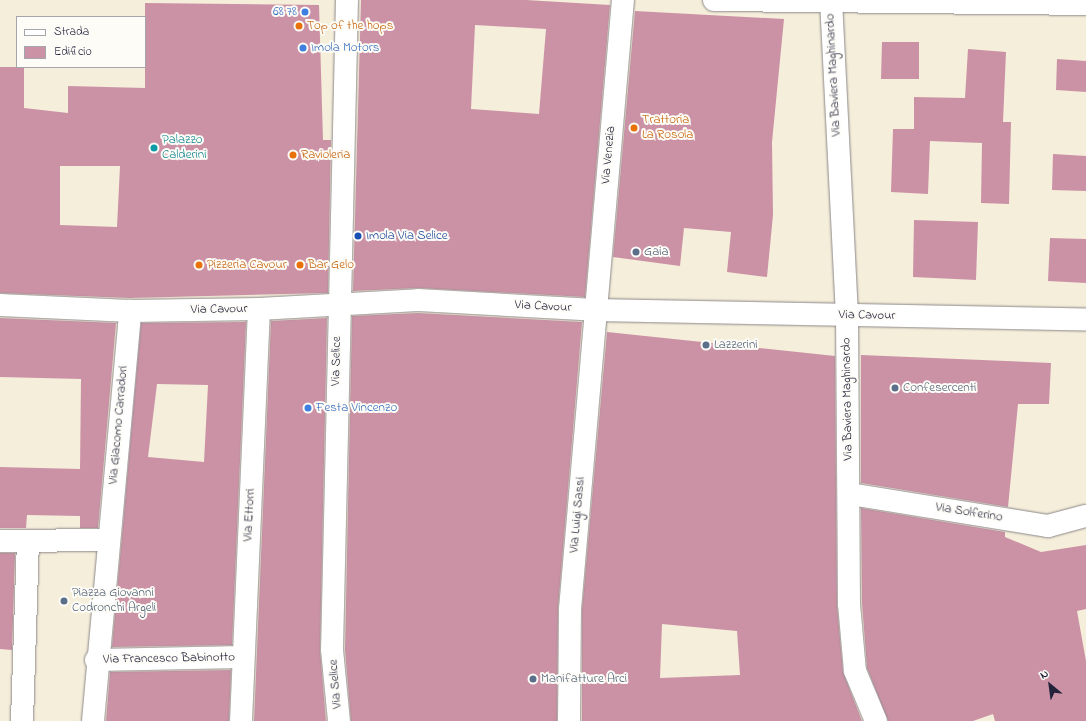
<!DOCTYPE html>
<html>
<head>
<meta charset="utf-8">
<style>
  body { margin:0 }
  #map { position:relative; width:1086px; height:721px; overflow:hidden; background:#f5eeda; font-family:"Indie Flower",sans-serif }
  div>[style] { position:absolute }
  .building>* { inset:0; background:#cb92a6 }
  .roads { filter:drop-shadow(0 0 1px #8c888a) drop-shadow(0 0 1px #8c888a) }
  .street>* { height:22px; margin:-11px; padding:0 11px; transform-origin:11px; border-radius:11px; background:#fff }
  .dots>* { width:11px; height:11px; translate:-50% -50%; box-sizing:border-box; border:2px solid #fdfcf7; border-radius:50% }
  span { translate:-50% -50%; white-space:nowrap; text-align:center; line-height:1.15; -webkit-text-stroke:4px #fdfcf7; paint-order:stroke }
  .shop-label { font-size:13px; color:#366cbe }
  .right { translate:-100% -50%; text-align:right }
  .left { translate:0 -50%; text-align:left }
  .food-label { font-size:13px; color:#c56008 }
  .street-label { font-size:13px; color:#22223b }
  .culture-label { font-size:13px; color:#0d838f }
  .transit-label { font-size:13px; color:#164399 }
  .service-label { font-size:13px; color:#4e5e75 }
  .legend { position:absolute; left:16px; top:16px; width:130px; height:52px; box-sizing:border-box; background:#fdfcf7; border:1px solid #a5a5ac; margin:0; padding:5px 7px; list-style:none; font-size:12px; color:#22223b }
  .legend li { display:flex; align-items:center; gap:8px; height:20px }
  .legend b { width:20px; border:1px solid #a5a5ac }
  .north { position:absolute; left:1030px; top:665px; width:40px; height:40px; -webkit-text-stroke:3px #fdfcf7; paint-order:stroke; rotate:331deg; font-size:11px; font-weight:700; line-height:16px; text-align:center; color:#22223b }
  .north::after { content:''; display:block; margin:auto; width:14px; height:18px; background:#22223b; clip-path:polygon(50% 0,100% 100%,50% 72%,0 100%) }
</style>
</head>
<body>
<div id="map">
  <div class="building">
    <i style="clip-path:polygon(evenodd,361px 0,526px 0,610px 5px,585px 297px,419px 288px,353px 291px,361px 0,475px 25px,546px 29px,539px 114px,471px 109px,475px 25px)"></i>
    <i style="clip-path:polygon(evenodd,145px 3px,319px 5px,323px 140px,331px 140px,328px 293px,130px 298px,0 293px,0 67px,24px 67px,24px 108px,68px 113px,68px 86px,145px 88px,145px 3px,60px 166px,120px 166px,117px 227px,60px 225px,60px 166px)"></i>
    <i style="clip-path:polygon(635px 11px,784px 19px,772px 142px,773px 215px,767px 277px,727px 272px,731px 232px,684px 228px,680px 266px,613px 257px)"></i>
    <i style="clip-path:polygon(882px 42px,919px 42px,919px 79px,881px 79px)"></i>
    <i style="clip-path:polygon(968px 49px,1006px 52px,1003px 122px,1011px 122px,1009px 204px,981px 203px,982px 143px,930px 141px,928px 194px,891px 192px,893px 129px,914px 129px,914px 97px,965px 98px)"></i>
    <i style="clip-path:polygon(1057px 59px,1086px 61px,1086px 92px,1056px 90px)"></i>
    <i style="clip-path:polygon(1053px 154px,1086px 156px,1086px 191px,1052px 190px)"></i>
    <i style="clip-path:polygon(914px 220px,978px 222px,976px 280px,913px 277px)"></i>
    <i style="clip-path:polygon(1050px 238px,1086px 239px,1086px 283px,1048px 281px)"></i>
    <i style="clip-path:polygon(418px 313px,582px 322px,558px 608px,557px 721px,351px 721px,345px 650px,352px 316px)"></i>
    <i style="clip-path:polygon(0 318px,116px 323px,98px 528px,80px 528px,80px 516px,27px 515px,26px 528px,0 528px,0 467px,80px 469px,81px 379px,0 377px)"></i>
    <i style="clip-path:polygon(327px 318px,320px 650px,326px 721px,254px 721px,271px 321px)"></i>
    <i style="clip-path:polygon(evenodd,246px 322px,232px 645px,112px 647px,141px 323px,246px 322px,157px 384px,208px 385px,204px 462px,148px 457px,157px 384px)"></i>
    <i style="clip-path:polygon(evenodd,607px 332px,835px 356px,837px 605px,843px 672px,862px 721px,582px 721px,582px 610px,607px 332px,662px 624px,737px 631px,740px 675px,660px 678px,662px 624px)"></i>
    <i style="clip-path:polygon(861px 355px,1051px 363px,1049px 404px,1018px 404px,1008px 507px,861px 483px)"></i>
    <i style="clip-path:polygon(861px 508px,1005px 532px,1005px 537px,1041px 552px,1086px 545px,1086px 609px,1077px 611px,1086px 661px,1086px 721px,995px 721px,993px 714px,973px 721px,888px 721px,867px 668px,862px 603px)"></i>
    <i style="clip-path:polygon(0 553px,15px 553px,12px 650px,0 649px)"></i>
    <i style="clip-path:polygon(231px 670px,229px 721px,106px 721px,110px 672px)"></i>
  </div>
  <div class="roads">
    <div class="street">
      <i style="left:714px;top:0;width:372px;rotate:0.6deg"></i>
      <i style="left:831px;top:0;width:316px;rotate:87.1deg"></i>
      <i style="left:847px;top:316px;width:288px;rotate:89.6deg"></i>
      <i style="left:849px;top:604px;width:67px;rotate:84.9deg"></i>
      <i style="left:855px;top:671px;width:54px;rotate:67.2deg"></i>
      <i style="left:0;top:305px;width:130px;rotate:2.6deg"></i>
      <i style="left:130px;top:311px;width:129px;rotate:-0.9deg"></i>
      <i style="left:259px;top:309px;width:159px;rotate:-3.2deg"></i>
      <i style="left:418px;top:300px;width:177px;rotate:3.2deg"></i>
      <i style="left:595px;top:310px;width:491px;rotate:1.1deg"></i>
      <i style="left:850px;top:494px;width:201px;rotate:9.2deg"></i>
      <i style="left:1048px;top:526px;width:39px;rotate:-15deg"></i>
      <i style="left:0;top:541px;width:108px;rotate:-0.5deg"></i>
      <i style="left:96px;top:660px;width:147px;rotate:-1.2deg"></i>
      <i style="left:22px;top:721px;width:180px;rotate:-88.1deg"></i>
      <i style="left:93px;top:721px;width:412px;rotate:-84.8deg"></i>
      <i style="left:241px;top:721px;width:412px;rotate:-87.5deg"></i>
      <i style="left:339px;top:721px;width:71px;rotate:-95.6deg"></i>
      <i style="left:332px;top:650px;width:650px;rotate:-88.68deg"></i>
      <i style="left:569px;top:721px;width:112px;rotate:-89.5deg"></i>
      <i style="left:570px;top:609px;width:611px;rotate:-85.03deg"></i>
    </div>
  </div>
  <div class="dots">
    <i style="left:305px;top:12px;background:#3f7fe0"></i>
    <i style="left:299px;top:26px;background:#e8710a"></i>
    <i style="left:303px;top:48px;background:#3f7fe0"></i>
    <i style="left:634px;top:128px;background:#e8710a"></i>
    <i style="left:154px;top:148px;background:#0f9aa8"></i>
    <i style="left:293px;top:155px;background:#e8710a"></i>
    <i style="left:358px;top:236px;background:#1a4fb4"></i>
    <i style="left:636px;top:252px;background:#5c6f8a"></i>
    <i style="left:199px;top:265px;background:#e8710a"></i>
    <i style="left:300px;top:265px;background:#e8710a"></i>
    <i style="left:706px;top:345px;background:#5c6f8a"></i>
    <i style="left:895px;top:388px;background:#5c6f8a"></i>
    <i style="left:308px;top:408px;background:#3f7fe0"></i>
    <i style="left:64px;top:601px;background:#5c6f8a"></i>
    <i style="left:533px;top:679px;background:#5c6f8a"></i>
  </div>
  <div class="shop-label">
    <span class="right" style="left:297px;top:12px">68 78</span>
    <span class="left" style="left:311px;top:48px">Imola Motors</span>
    <span class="left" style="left:316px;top:408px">Festa Vincenzo</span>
  </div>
  <div class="food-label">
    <span class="left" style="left:307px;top:26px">Top of the hops</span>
    <span class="left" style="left:642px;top:128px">Trattoria<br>La Rosola</span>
    <span class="left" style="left:301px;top:155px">Ravioleria</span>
    <span class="left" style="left:207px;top:265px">Pizzeria Cavour</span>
    <span class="left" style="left:308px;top:265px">Bar Gelo</span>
  </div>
  <div class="street-label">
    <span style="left:834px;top:75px;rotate:-93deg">Via Baviera Maghinardo</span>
    <span style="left:609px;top:155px;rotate:-85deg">Via Venezia</span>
    <span style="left:543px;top:307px;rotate:3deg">Via Cavour</span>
    <span style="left:219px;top:310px;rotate:-1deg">Via Cavour</span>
    <span style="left:867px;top:316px;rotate:1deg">Via Cavour</span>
    <span style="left:337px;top:361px;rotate:-89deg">Via Selice</span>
    <span style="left:848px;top:399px;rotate:-91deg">Via Baviera Maghinardo</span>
    <span style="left:119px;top:425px;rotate:-85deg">Via Giacomo Carradori</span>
    <span style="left:969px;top:513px;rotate:9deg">Via Solferino</span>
    <span style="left:250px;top:515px;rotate:-87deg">Via Ettorri</span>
    <span style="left:578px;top:515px;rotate:-85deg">Via Luigi Sassi</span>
    <span style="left:169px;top:659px;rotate:-1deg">Via Francesco Babinotto</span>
    <span style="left:336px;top:684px;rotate:-95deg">Via Selice</span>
  </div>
  <div class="culture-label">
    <span class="left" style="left:162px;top:148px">Palazzo<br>Calderini</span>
  </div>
  <div class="transit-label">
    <span class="left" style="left:366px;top:236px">Imola Via Selice</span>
  </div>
  <div class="service-label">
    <span class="left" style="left:644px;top:252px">Gaia</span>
    <span class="left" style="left:714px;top:345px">Lazzerini</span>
    <span class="left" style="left:903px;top:388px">Confesercenti</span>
    <span class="left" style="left:72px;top:601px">Piazza Giovanni<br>Codronchi Argeli</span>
    <span class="left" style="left:541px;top:679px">Manifatture Arci</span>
  </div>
  <ul class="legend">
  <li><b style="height:5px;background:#fff"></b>Strada</li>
  <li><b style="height:11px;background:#cb92a6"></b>Edificio</li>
  </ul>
  <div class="north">N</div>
</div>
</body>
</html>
